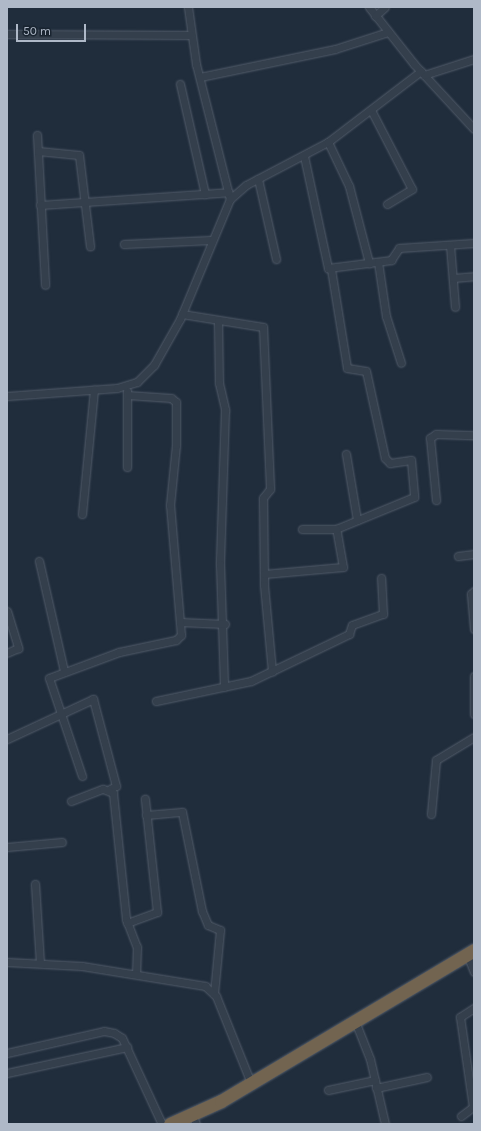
<!DOCTYPE html>
<html>
<head>
<meta charset="utf-8">
<style>
  body { margin:0 }
  #map { position:relative; width:481px; height:1131px; overflow:hidden; background:#202d3c; font-family:Karla,sans-serif }
  div>[style] { position:absolute }
  .roads { filter:drop-shadow(0 0 1px #525c6a) drop-shadow(0 0 1px #525c6a) }
  .street>* { height:7px; margin:-3.5px; padding:0 3.5px; transform-origin:3.5px; border-radius:3.5px; background:#343f4c }
  .highway>* { height:13px; margin:-6.5px; padding:0 6.5px; transform-origin:6.5px; border-radius:6.5px; background:#726450 }
  span { translate:-50% -50%; white-space:nowrap; text-align:center; line-height:1.15; -webkit-text-stroke:3px #192430; paint-order:stroke }
  .frame { position:absolute; inset:0; border:8px solid #afb9c8; pointer-events:none }
  .scale { position:absolute; left:16px; top:24px; width:70px; height:18px; box-sizing:border-box; border:2px solid #afb9c8; border-top:0; padding-left:5px; font-size:12px; line-height:14px; white-space:nowrap; color:#afb9c8; -webkit-text-stroke:3px #192430; paint-order:stroke }
</style>
</head>
<body>
<div id="map">
  <div class="roads">
    <div class="street">
      <i style="left:188px;top:7px;width:58px;rotate:82deg"></i>
      <i style="left:196px;top:64px;width:139px;rotate:75.9deg"></i>
      <i style="left:369px;top:7px;width:73px;rotate:51.7deg"></i>
      <i style="left:414px;top:64px;width:88px;rotate:47.3deg"></i>
      <i style="left:375px;top:16px;width:13px;rotate:-42deg"></i>
      <i style="left:7px;top:34px;width:184px;rotate:0.3deg"></i>
      <i style="left:424px;top:75px;width:52px;rotate:-17.7deg"></i>
      <i style="left:200px;top:77px;width:138px;rotate:-11.7deg"></i>
      <i style="left:335px;top:49px;width:56px;rotate:-17.8deg"></i>
      <i style="left:180px;top:84px;width:113px;rotate:77.2deg"></i>
      <i style="left:371px;top:110px;width:89px;rotate:62.6deg"></i>
      <i style="left:412px;top:189px;width:29px;rotate:149deg"></i>
      <i style="left:37px;top:135px;width:150px;rotate:86.9deg"></i>
      <i style="left:328px;top:142px;width:49px;rotate:64.5deg"></i>
      <i style="left:349px;top:186px;width:80px;rotate:75.4deg"></i>
      <i style="left:38px;top:151px;width:41px;rotate:5.6deg"></i>
      <i style="left:79px;top:155px;width:92px;rotate:83.1deg"></i>
      <i style="left:304px;top:156px;width:115px;rotate:77.9deg"></i>
      <i style="left:328px;top:268px;width:64px;rotate:-7.2deg"></i>
      <i style="left:391px;top:260px;width:14px;rotate:-56deg"></i>
      <i style="left:399px;top:248px;width:75px;rotate:-3.8deg"></i>
      <i style="left:258px;top:179px;width:82px;rotate:77.3deg"></i>
      <i style="left:40px;top:205px;width:189px;rotate:-3.9deg"></i>
      <i style="left:124px;top:244px;width:87px;rotate:-2.6deg"></i>
      <i style="left:450px;top:245px;width:62px;rotate:85.4deg"></i>
      <i style="left:378px;top:262px;width:55px;rotate:81.6deg"></i>
      <i style="left:386px;top:316px;width:49px;rotate:72.3deg"></i>
      <i style="left:331px;top:269px;width:100px;rotate:80.8deg"></i>
      <i style="left:347px;top:368px;width:19px;rotate:9deg"></i>
      <i style="left:366px;top:371px;width:89px;rotate:77.7deg"></i>
      <i style="left:385px;top:458px;width:7px;rotate:45deg"></i>
      <i style="left:390px;top:463px;width:21px;rotate:-8deg"></i>
      <i style="left:411px;top:460px;width:37px;rotate:85deg"></i>
      <i style="left:414px;top:497px;width:84px;rotate:157.7deg"></i>
      <i style="left:453px;top:278px;width:21px;rotate:-5deg"></i>
      <i style="left:182px;top:314px;width:82px;rotate:9.1deg"></i>
      <i style="left:263px;top:327px;width:162px;rotate:87.5deg"></i>
      <i style="left:270px;top:489px;width:11px;rotate:128deg"></i>
      <i style="left:263px;top:498px;width:87px;rotate:89.3deg"></i>
      <i style="left:264px;top:585px;width:87px;rotate:84.7deg"></i>
      <i style="left:218px;top:321px;width:62px;rotate:89.1deg"></i>
      <i style="left:219px;top:383px;width:28px;rotate:77deg"></i>
      <i style="left:225px;top:410px;width:154px;rotate:91.9deg"></i>
      <i style="left:220px;top:564px;width:123px;rotate:88.1deg"></i>
      <i style="left:127px;top:391px;width:76px;rotate:90deg"></i>
      <i style="left:7px;top:396px;width:110px;rotate:-4.2deg"></i>
      <i style="left:117px;top:388px;width:21px;rotate:-17deg"></i>
      <i style="left:137px;top:382px;width:24px;rotate:-45deg"></i>
      <i style="left:154px;top:365px;width:53px;rotate:-60.5deg"></i>
      <i style="left:180px;top:319px;width:130px;rotate:-67.4deg"></i>
      <i style="left:230px;top:199px;width:21px;rotate:-41deg"></i>
      <i style="left:246px;top:185px;width:93px;rotate:-27.7deg"></i>
      <i style="left:328px;top:142px;width:117px;rotate:-37.4deg"></i>
      <i style="left:346px;top:454px;width:67px;rotate:80.5deg"></i>
      <i style="left:436px;top:500px;width:62px;rotate:-95.5deg"></i>
      <i style="left:430px;top:438px;width:7px;rotate:-34deg"></i>
      <i style="left:436px;top:434px;width:38px;rotate:2deg"></i>
      <i style="left:82px;top:514px;width:125px;rotate:-84.5deg"></i>
      <i style="left:458px;top:556px;width:16px;rotate:-7deg"></i>
      <i style="left:39px;top:561px;width:113px;rotate:77.2deg"></i>
      <i style="left:264px;top:574px;width:79px;rotate:-5.1deg"></i>
      <i style="left:343px;top:567px;width:39px;rotate:-100deg"></i>
      <i style="left:336px;top:529px;width:34px;rotate:180deg"></i>
      <i style="left:474px;top:591px;width:4px;rotate:135deg"></i>
      <i style="left:471px;top:594px;width:35px;rotate:85deg"></i>
      <i style="left:7px;top:611px;width:39px;rotate:73deg"></i>
      <i style="left:18px;top:648px;width:12px;rotate:156deg"></i>
      <i style="left:180px;top:622px;width:45px;rotate:2.5deg"></i>
      <i style="left:474px;top:676px;width:38px;rotate:90deg"></i>
      <i style="left:156px;top:701px;width:97px;rotate:-11.9deg"></i>
      <i style="left:251px;top:681px;width:109px;rotate:-25.6deg"></i>
      <i style="left:349px;top:634px;width:9px;rotate:-72deg"></i>
      <i style="left:352px;top:625px;width:33px;rotate:-20deg"></i>
      <i style="left:383px;top:614px;width:36px;rotate:-93deg"></i>
      <i style="left:7px;top:739px;width:95px;rotate:-24.9deg"></i>
      <i style="left:93px;top:699px;width:90px;rotate:75.2deg"></i>
      <i style="left:116px;top:786px;width:7px;rotate:153deg"></i>
      <i style="left:82px;top:776px;width:103px;rotate:-108.6deg"></i>
      <i style="left:49px;top:678px;width:75px;rotate:-20.4deg"></i>
      <i style="left:119px;top:652px;width:58px;rotate:-11.9deg"></i>
      <i style="left:176px;top:640px;width:7px;rotate:-45deg"></i>
      <i style="left:181px;top:635px;width:130px;rotate:-94.8deg"></i>
      <i style="left:170px;top:505px;width:60px;rotate:-84.3deg"></i>
      <i style="left:176px;top:445px;width:43px;rotate:-90deg"></i>
      <i style="left:176px;top:402px;width:6px;rotate:-141deg"></i>
      <i style="left:171px;top:398px;width:44px;rotate:-176.1deg"></i>
      <i style="left:71px;top:801px;width:34px;rotate:-21deg"></i>
      <i style="left:103px;top:789px;width:11px;rotate:22deg"></i>
      <i style="left:113px;top:793px;width:127px;rotate:84.1deg"></i>
      <i style="left:126px;top:919px;width:30px;rotate:69deg"></i>
      <i style="left:137px;top:947px;width:26px;rotate:92deg"></i>
      <i style="left:431px;top:814px;width:54px;rotate:-84.7deg"></i>
      <i style="left:436px;top:760px;width:44px;rotate:-31.2deg"></i>
      <i style="left:146px;top:815px;width:36px;rotate:-5deg"></i>
      <i style="left:182px;top:812px;width:101px;rotate:78.6deg"></i>
      <i style="left:202px;top:911px;width:15px;rotate:67deg"></i>
      <i style="left:208px;top:925px;width:13px;rotate:23deg"></i>
      <i style="left:220px;top:930px;width:64px;rotate:95.4deg"></i>
      <i style="left:7px;top:847px;width:55px;rotate:-5.2deg"></i>
      <i style="left:35px;top:884px;width:79px;rotate:86.4deg"></i>
      <i style="left:127px;top:923px;width:32px;rotate:-20deg"></i>
      <i style="left:157px;top:912px;width:114px;rotate:-96.1deg"></i>
      <i style="left:467px;top:954px;width:19px;rotate:69deg"></i>
      <i style="left:7px;top:962px;width:75px;rotate:3.1deg"></i>
      <i style="left:82px;top:966px;width:125px;rotate:9.2deg"></i>
      <i style="left:205px;top:986px;width:15px;rotate:42deg"></i>
      <i style="left:216px;top:996px;width:94px;rotate:68.1deg"></i>
      <i style="left:355px;top:1021px;width:41px;rotate:68.5deg"></i>
      <i style="left:370px;top:1059px;width:67px;rotate:77deg"></i>
      <i style="left:7px;top:1053px;width:99px;rotate:-12.8deg"></i>
      <i style="left:104px;top:1031px;width:10px;rotate:11deg"></i>
      <i style="left:114px;top:1033px;width:9px;rotate:32deg"></i>
      <i style="left:122px;top:1038px;width:95px;rotate:65.1deg"></i>
      <i style="left:7px;top:1073px;width:123px;rotate:-12.2deg"></i>
      <i style="left:376px;top:1088px;width:52px;rotate:-12.2deg"></i>
      <i style="left:328px;top:1090px;width:48px;rotate:-12deg"></i>
      <i style="left:192px;top:1114px;width:11px;rotate:68deg"></i>
      <i style="left:461px;top:1116px;width:15px;rotate:-37deg"></i>
      <i style="left:473px;top:1107px;width:91px;rotate:-98.2deg"></i>
      <i style="left:460px;top:1017px;width:17px;rotate:-33deg"></i>
    </div>
    <div class="highway">
      <i style="left:170px;top:1124px;width:56px;rotate:-24.3deg"></i>
      <i style="left:221px;top:1101px;width:295px;rotate:-30.8deg"></i>
    </div>
  </div>
  <div class="frame"></div>
  <div class="scale">50 m</div>
</div>
</body>
</html>
